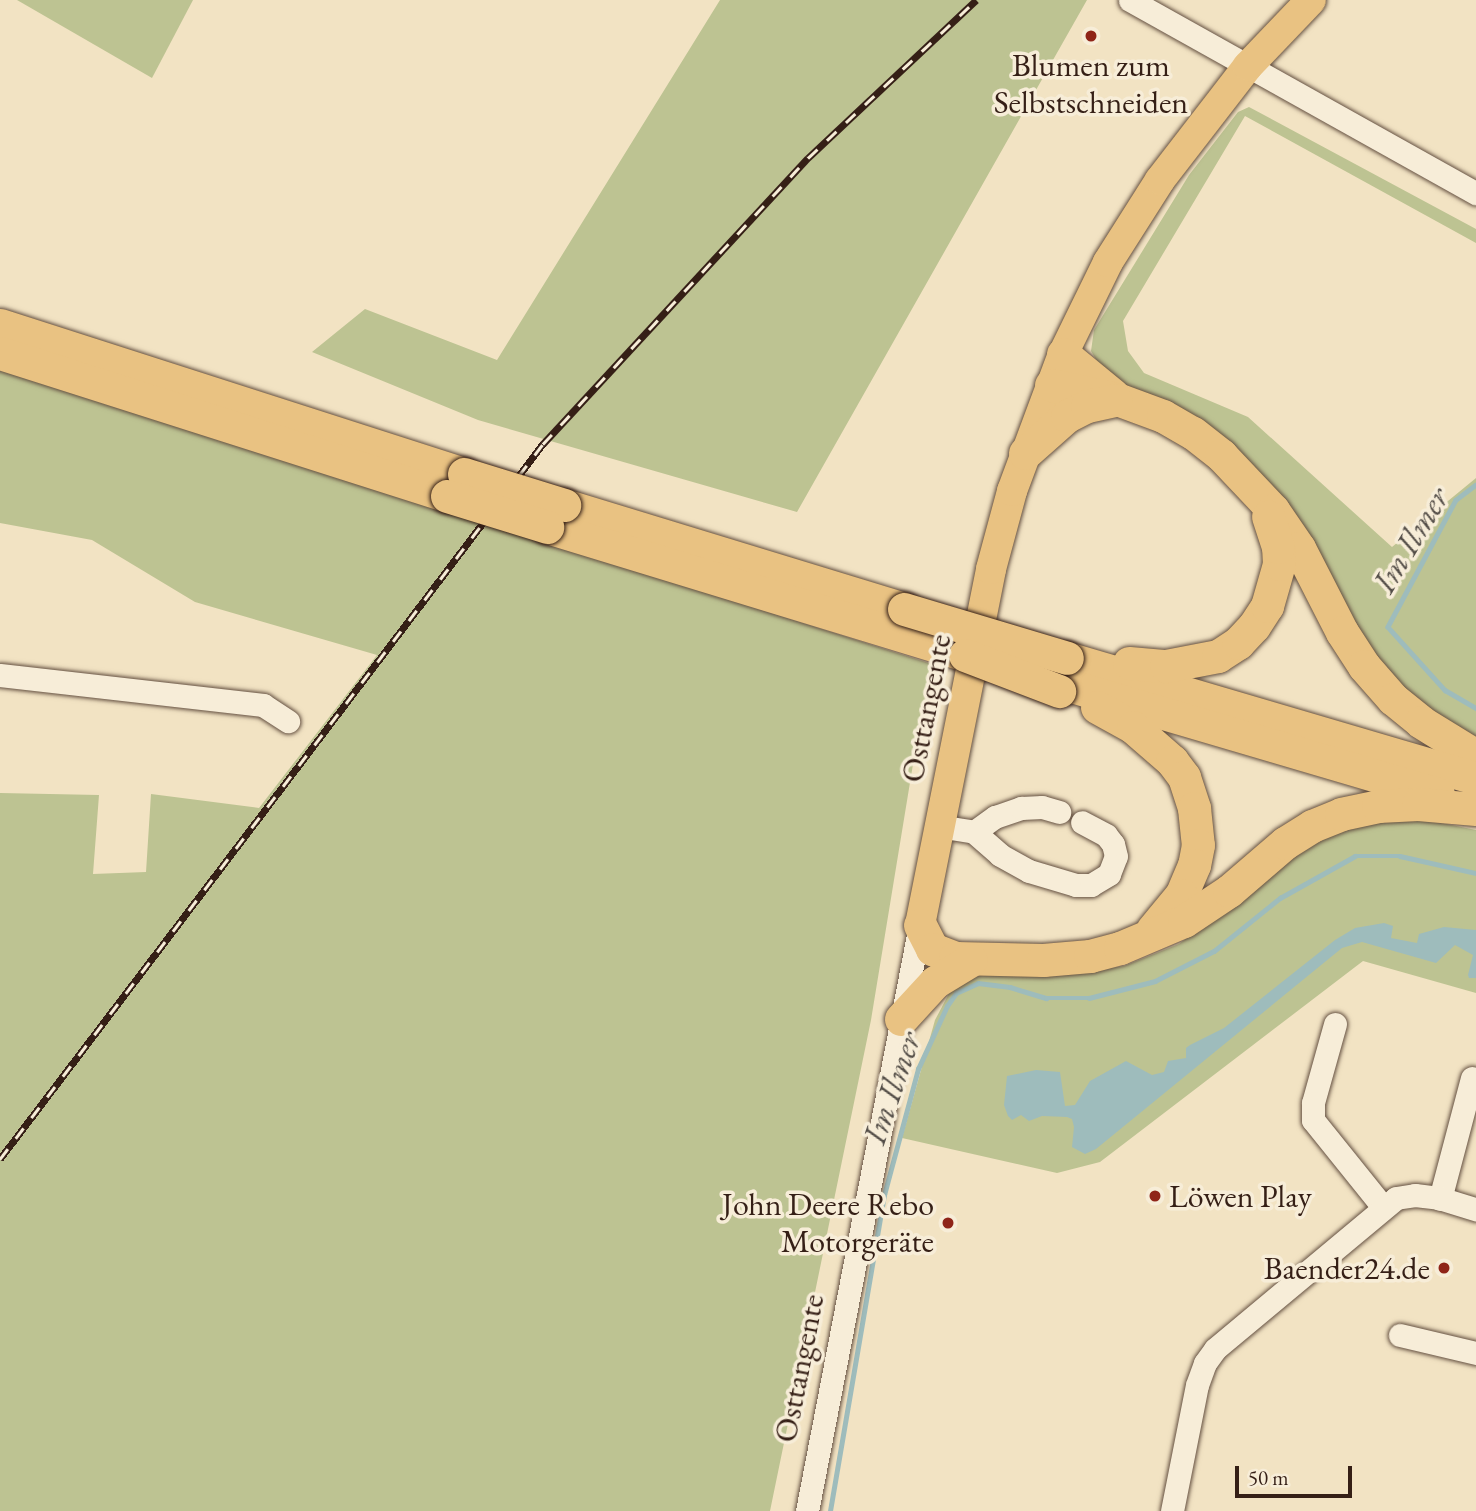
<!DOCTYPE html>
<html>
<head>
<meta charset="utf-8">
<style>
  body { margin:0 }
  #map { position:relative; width:1476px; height:1511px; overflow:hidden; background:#f2e3c3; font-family:"EB Garamond",serif }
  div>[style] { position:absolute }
  .green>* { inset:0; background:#bdc392 }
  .water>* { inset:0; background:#9ebcbc }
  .stream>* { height:4.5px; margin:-2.25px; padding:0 2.25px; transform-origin:2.25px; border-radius:2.25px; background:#9ebcbc }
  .roads { filter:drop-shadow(0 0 2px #645041) drop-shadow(0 0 2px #645041) }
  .minor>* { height:23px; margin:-11.5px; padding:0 11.5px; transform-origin:11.5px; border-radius:11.5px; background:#f7edd8 }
  .major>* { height:30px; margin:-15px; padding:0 15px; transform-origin:15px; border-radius:15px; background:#e9c282 }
  .highway>* { height:33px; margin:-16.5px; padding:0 16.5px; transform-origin:16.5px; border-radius:16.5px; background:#e9c282 }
  .rail>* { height:7px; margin-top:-3.5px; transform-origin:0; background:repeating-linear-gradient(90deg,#f7edd8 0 13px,#351f16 0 26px); box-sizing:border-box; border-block:2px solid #351f16 }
  .bridges { filter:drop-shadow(0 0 2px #351f16) drop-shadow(0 0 2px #351f16) }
  .highway-bridge>* { height:33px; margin:-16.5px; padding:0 16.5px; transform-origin:16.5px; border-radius:16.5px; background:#e9c282 }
  .dots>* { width:19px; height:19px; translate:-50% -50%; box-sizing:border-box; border:4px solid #f7edd8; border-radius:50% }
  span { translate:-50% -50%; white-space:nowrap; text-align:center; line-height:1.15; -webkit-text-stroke:7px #f7edd8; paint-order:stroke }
  .poi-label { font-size:32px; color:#351f16 }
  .left { translate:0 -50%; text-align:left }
  .right { translate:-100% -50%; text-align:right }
  .street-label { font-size:32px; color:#351f16 }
  .water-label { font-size:33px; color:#544e48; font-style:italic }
  .scale { position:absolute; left:1235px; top:1466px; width:117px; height:32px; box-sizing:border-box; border:4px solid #351f16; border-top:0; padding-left:9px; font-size:21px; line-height:24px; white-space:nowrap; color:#351f16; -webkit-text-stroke:5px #f7edd8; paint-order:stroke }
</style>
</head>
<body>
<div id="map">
  <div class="green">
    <i style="clip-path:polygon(17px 0,193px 0,152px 78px)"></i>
    <i style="clip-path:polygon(720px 0,1087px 0,797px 512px,478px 420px,312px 352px,365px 309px,497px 360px)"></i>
    <i style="clip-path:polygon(1249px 107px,1476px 229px,1476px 243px,1245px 116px,1123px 321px,1128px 351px,1144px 373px,1248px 417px,1392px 547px,1476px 478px,1476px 744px,1401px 696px,1305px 548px,1100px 366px,1091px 351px,1094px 330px,1189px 175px,1238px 112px)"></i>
    <i style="clip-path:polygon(0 368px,938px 666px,916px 746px,871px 1020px,770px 1511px,0 1511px,0 793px,99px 795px,93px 874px,146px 872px,151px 794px,259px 808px,377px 655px,195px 602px,92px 540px,0 523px)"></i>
    <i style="clip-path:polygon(1412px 817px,1476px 830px,1476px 993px,1363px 961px,1100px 1162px,1057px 1173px,902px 1138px,935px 1020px,953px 986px,984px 974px,1057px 976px,1124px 966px,1179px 944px,1305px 845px,1350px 825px)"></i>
  </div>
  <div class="water">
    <i style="clip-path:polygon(1384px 923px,1393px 926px,1391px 938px,1417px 943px,1419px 934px,1444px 927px,1476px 930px,1476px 978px,1469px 978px,1468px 975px,1473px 955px,1455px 945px,1436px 963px,1362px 942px,1342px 948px,1096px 1149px,1085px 1154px,1072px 1147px,1074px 1127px,1072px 1119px,1067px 1117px,1042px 1116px,1029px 1121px,1021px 1115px,1012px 1120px,1008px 1116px,1004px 1105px,1007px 1076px,1036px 1070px,1060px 1072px,1065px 1106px,1075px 1105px,1090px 1081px,1126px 1061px,1152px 1075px,1164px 1072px,1168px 1061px,1186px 1058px,1186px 1048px,1190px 1045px,1224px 1028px,1335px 940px,1355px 928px)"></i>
  </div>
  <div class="stream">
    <i style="left:1476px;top:485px;width:25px;rotate:143deg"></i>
    <i style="left:1456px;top:500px;width:144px;rotate:118.2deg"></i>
    <i style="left:1388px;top:627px;width:85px;rotate:47.9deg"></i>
    <i style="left:1445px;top:690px;width:36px;rotate:30deg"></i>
    <i style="left:830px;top:1511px;width:321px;rotate:-80.3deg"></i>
    <i style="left:884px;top:1195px;width:131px;rotate:-74.9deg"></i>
    <i style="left:918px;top:1069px;width:69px;rotate:-65.3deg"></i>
    <i style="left:947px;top:1006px;width:16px;rotate:-55deg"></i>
    <i style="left:956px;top:993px;width:24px;rotate:-24deg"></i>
    <i style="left:978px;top:983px;width:32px;rotate:7deg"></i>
    <i style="left:1010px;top:987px;width:38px;rotate:17deg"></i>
    <i style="left:1046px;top:998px;width:43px"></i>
    <i style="left:1089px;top:998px;width:68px;rotate:-14.4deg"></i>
    <i style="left:1155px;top:981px;width:66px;rotate:-27deg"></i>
    <i style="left:1214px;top:951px;width:85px;rotate:-38.8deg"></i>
    <i style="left:1280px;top:898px;width:86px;rotate:-29.2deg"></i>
    <i style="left:1355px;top:856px;width:45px"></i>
    <i style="left:1400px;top:856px;width:78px;rotate:12.6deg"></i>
  </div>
  <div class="roads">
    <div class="minor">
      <i style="left:1130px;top:0;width:396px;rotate:29.2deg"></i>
      <i style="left:0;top:675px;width:265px;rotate:6.5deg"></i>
      <i style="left:263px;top:705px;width:30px;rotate:33deg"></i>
      <i style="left:938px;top:826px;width:36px;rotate:9deg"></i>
      <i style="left:974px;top:832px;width:35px;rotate:41deg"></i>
      <i style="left:1000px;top:855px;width:33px;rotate:29deg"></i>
      <i style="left:1029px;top:871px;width:49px;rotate:16.6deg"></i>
      <i style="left:1076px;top:885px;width:15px"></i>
      <i style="left:1091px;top:885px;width:21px;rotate:-31deg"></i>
      <i style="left:1109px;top:874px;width:19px;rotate:-69deg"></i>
      <i style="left:1116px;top:856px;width:12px;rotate:-104deg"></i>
      <i style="left:1113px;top:844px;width:11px;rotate:-128deg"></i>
      <i style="left:1106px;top:835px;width:27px;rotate:-152deg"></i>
      <i style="left:974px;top:832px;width:26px;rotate:-36deg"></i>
      <i style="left:995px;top:817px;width:28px;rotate:-19deg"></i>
      <i style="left:1021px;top:808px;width:21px;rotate:-3deg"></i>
      <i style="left:1042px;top:807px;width:18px;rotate:16deg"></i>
      <i style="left:1335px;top:1024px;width:82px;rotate:105.6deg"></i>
      <i style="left:1313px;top:1103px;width:17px;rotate:90deg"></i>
      <i style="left:1313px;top:1120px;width:112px;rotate:51.2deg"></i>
      <i style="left:1440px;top:1199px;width:125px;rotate:-75.2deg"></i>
      <i style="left:1400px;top:1335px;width:78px;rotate:13.3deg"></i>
      <i style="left:807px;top:1511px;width:597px;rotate:-79.09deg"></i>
      <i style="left:1172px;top:1511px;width:128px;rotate:-78.8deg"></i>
      <i style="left:1197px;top:1385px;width:23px;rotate:-70deg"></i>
      <i style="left:1205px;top:1363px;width:17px;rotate:-54deg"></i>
      <i style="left:1215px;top:1349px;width:236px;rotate:-39.8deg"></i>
      <i style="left:1396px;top:1198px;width:19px;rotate:-9deg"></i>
      <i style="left:1415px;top:1195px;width:24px;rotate:7deg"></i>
      <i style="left:1439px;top:1198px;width:39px;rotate:17deg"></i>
    </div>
    <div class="major">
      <i style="left:920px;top:925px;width:363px;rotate:-78.7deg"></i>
      <i style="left:991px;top:569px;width:81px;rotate:-74.9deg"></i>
      <i style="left:1012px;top:491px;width:146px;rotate:-69.6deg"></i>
      <i style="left:1063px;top:354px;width:102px;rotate:-63.9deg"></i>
      <i style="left:1108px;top:262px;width:97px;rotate:-57.6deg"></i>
      <i style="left:1160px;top:180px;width:144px;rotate:-52.3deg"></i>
      <i style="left:1248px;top:66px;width:91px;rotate:-46.3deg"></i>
    </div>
    <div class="highway">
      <i style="left:0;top:325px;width:487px;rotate:17.8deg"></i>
      <i style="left:0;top:353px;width:469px;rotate:17.7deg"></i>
      <i style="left:1063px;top:354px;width:65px;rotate:39.4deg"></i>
      <i style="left:1051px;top:385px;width:67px;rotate:12deg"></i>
      <i style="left:1117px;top:399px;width:49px;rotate:20.3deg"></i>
      <i style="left:1163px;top:416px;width:34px;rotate:30deg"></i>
      <i style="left:1193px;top:433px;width:36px;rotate:38deg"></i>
      <i style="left:1221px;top:455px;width:76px;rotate:46.6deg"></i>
      <i style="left:1273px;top:510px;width:46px;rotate:55.6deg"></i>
      <i style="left:1299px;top:548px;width:94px;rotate:62.9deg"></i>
      <i style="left:1342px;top:632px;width:40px;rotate:57.1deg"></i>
      <i style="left:1364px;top:666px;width:44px;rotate:48.7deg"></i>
      <i style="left:1393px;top:699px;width:36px;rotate:39deg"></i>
      <i style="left:1421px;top:722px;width:65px;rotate:31.7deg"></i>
      <i style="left:1025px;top:453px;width:56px;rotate:-41.4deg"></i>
      <i style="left:1067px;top:416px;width:22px;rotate:-27deg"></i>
      <i style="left:1087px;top:406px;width:29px;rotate:-12deg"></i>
      <i style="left:564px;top:505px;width:356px;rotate:17deg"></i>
      <i style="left:547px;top:527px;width:437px;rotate:17deg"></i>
      <i style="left:1067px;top:658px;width:426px;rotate:16.4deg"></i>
      <i style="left:1129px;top:663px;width:37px;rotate:5deg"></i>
      <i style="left:1166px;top:666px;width:53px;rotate:-10.9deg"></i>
      <i style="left:1218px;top:656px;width:24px;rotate:-33deg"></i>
      <i style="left:1238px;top:643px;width:23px;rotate:-47deg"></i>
      <i style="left:1254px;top:626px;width:24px;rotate:-57deg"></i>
      <i style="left:1267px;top:606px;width:44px;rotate:-74.1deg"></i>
      <i style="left:1279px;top:564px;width:17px;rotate:-93deg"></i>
      <i style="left:1278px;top:547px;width:32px;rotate:-108deg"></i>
      <i style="left:1061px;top:683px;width:393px;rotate:16.4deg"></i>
      <i style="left:1097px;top:707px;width:41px;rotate:29.1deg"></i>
      <i style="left:1133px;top:727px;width:52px;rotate:41.1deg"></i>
      <i style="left:1172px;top:761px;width:20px;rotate:53deg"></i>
      <i style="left:1184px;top:777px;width:33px;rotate:72deg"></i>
      <i style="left:1194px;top:808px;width:37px;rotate:84deg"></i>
      <i style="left:1198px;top:845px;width:20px;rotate:101deg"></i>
      <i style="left:1194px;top:865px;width:33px;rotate:113deg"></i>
      <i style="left:1181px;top:895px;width:45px;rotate:129.6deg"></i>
      <i style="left:920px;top:925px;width:27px;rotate:63deg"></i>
      <i style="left:932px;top:949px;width:25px;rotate:21deg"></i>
      <i style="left:955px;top:958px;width:88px;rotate:1.3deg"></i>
      <i style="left:1043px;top:960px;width:47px;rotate:-4.9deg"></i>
      <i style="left:1090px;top:956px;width:31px;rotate:-15deg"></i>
      <i style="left:1120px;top:948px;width:69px;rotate:-22.9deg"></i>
      <i style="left:1184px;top:921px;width:54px;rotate:-33.7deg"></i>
      <i style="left:1229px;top:891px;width:74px;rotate:-40.6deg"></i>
      <i style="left:1285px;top:843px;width:32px;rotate:-32deg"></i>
      <i style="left:1312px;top:826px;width:31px;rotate:-22deg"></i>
      <i style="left:1341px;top:814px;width:38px;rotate:-12deg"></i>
      <i style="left:1378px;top:806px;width:40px;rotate:-2.9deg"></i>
      <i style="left:1418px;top:804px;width:58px;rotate:4.9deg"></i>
      <i style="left:901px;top:1019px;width:50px;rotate:-47.4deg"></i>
      <i style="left:935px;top:982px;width:42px;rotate:-31.4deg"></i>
    </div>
  </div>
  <div class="rail">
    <i style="left:0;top:1159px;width:898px;rotate:-52.79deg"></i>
    <i style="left:543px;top:444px;width:390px;rotate:-47.2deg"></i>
    <i style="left:808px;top:158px;width:231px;rotate:-43.2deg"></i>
  </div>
  <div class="bridges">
    <div class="highway-bridge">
      <i style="left:464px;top:474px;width:105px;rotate:17.2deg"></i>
      <i style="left:447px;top:496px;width:105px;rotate:17.2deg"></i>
      <i style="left:904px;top:609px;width:170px;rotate:16.7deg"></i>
      <i style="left:965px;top:655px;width:101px;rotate:21deg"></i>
    </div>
  </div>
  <div class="dots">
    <i style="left:1091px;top:36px;background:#8f2418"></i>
    <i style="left:1155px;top:1196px;background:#8f2418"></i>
    <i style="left:948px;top:1223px;background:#8f2418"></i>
    <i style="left:1444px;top:1268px;background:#8f2418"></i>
  </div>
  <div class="poi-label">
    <span style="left:1091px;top:84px">Blumen zum<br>Selbstschneiden</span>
    <span class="left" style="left:1169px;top:1196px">Löwen Play</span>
    <span class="right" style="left:934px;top:1223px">John Deere Rebo<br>Motorgeräte</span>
    <span class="right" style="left:1430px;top:1268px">Baender24.de</span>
  </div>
  <div class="street-label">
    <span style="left:926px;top:708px;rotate:-79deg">Osttangente</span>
    <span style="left:799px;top:1368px;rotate:-79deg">Osttangente</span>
  </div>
  <div class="water-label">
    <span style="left:1411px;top:540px;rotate:-59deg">Im Ilmer</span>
    <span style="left:892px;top:1088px;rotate:-71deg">Im Ilmer</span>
  </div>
  <div class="scale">50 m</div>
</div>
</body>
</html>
